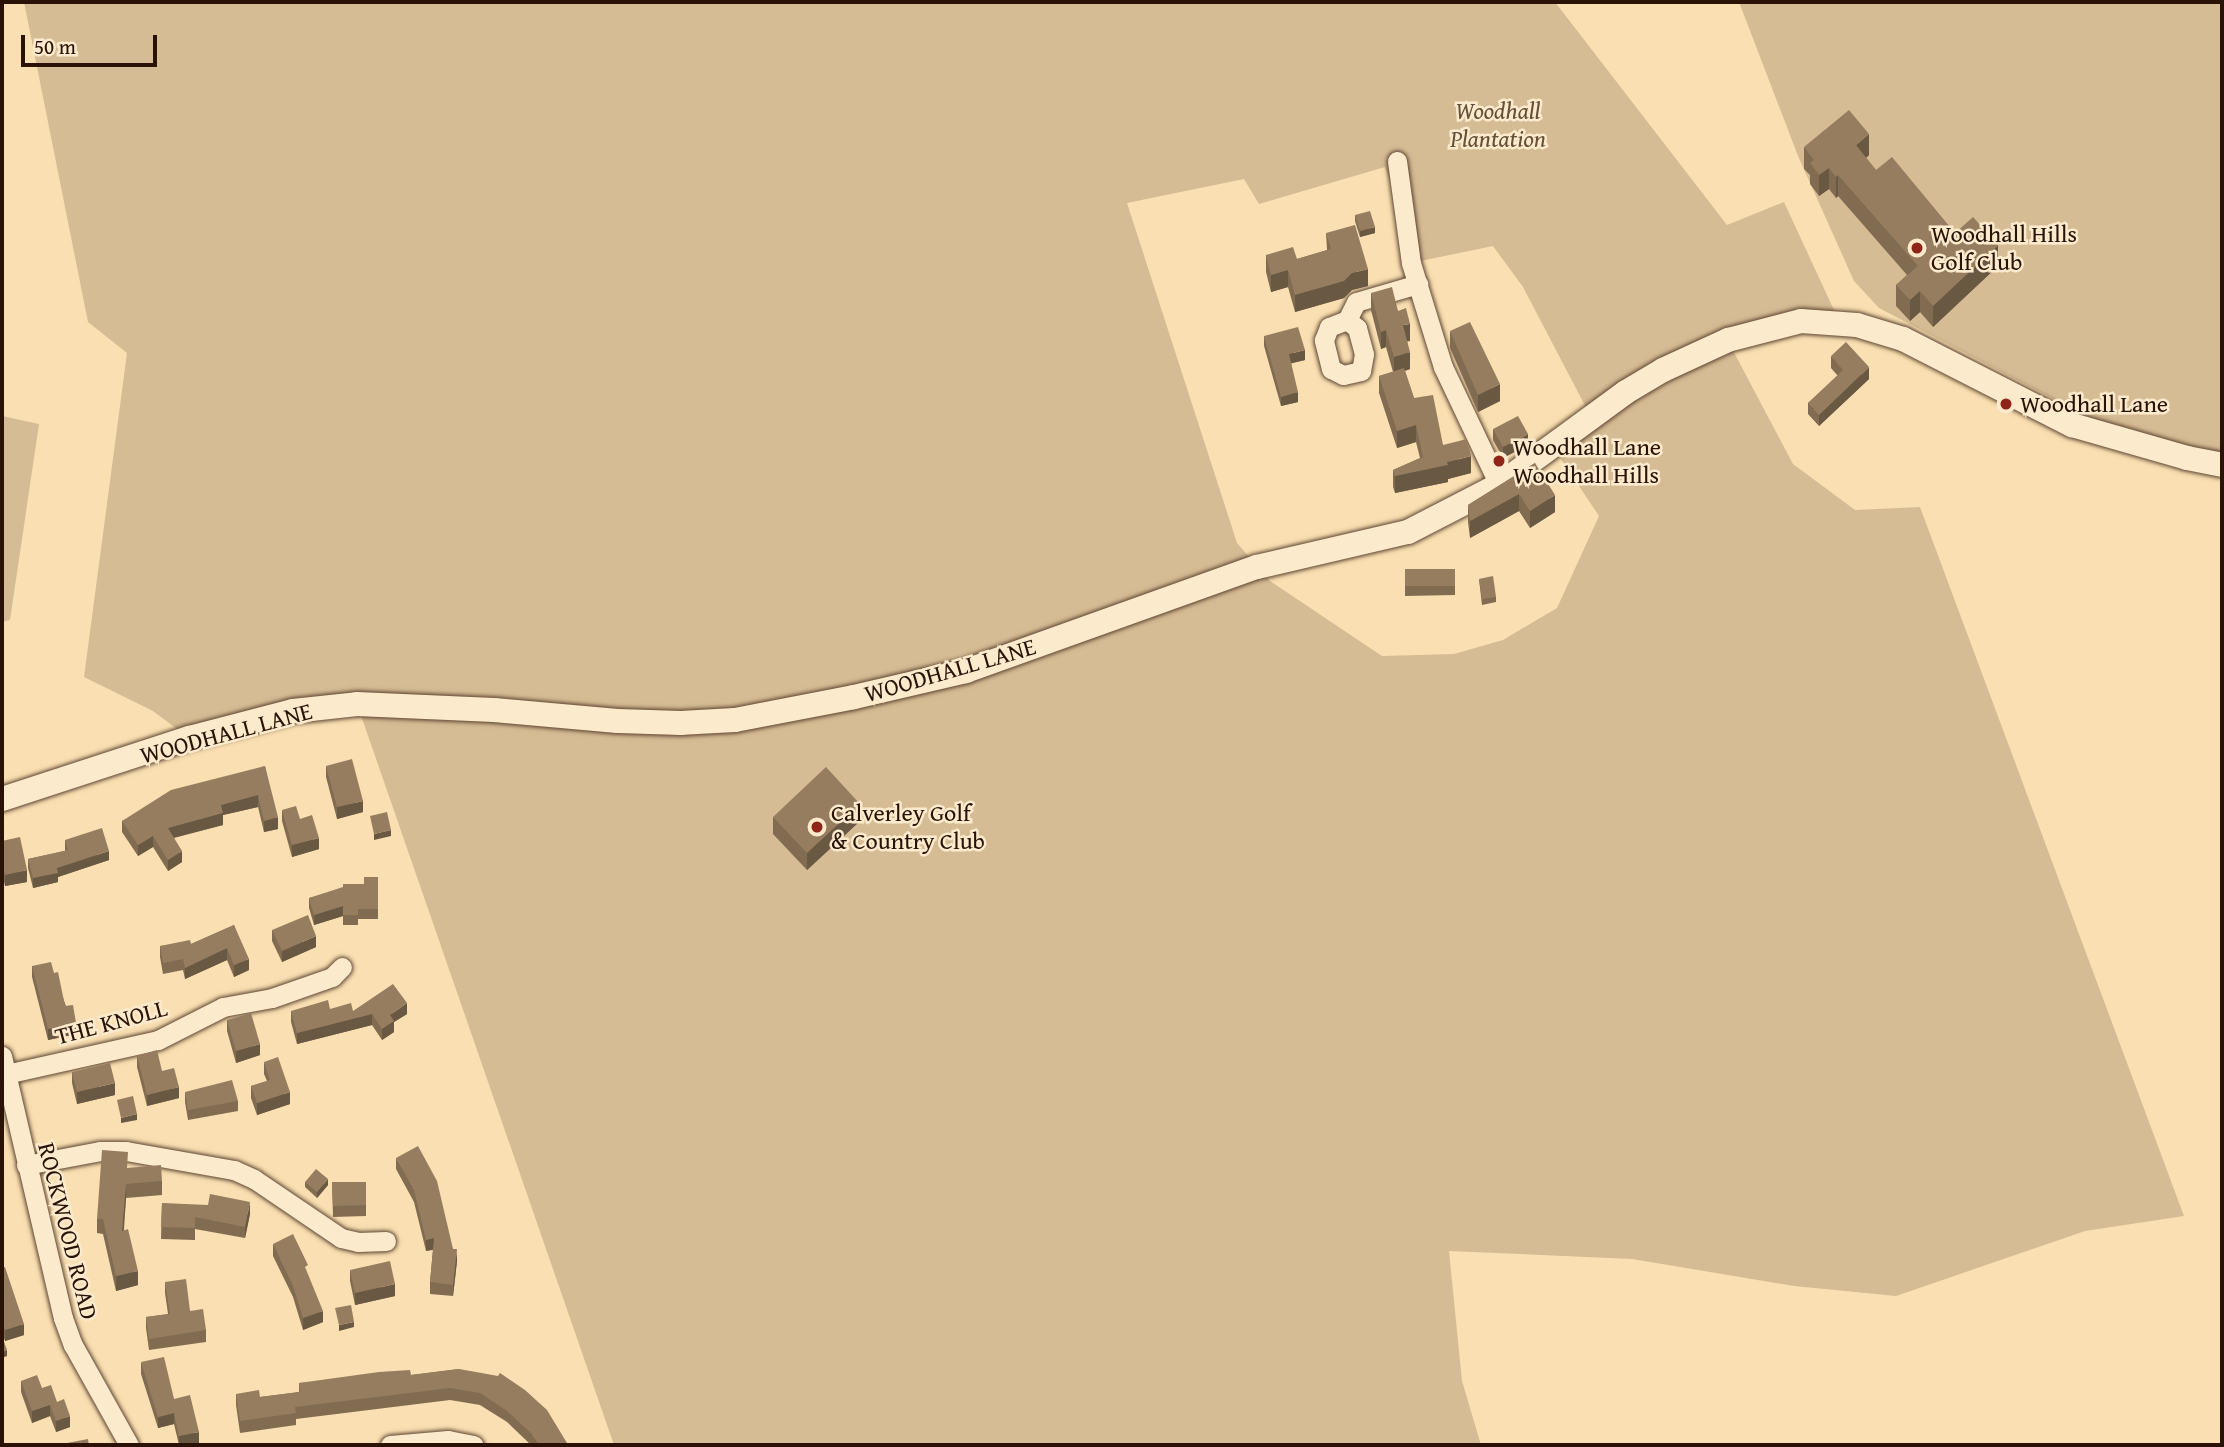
<!DOCTYPE html>
<html>
<head>
<meta charset="utf-8">
<style>
  body { margin:0 }
  #map { position:relative; width:2224px; height:1447px; overflow:hidden; background:#f9dfb1; font-family:"Gentium Book Plus",serif }
  div>[style] { position:absolute }
  .green>* { inset:0; background:#d6bc94 }
  .roads { filter:drop-shadow(0 0 2px #5e4532) drop-shadow(0 0 2px #5e4532) }
  .minor>* { height:19px; margin:-9.5px; padding:0 9.5px; transform-origin:9.5px; border-radius:9.5px; background:#fbeacc }
  .tertiary>* { height:24px; margin:-12px; padding:0 12px; transform-origin:12px; border-radius:12px; background:#fbeacc }
  .wall>* { inset:0; background:#816c52 }
  .shaded-wall>* { inset:0; background:#695842 }
  .building>* { inset:0; background:#967d5f }
  .dots>* { width:19px; height:19px; translate:-50% -50%; box-sizing:border-box; border:4px solid #fbeacc; border-radius:50% }
  span { translate:-50% -50%; white-space:nowrap; text-align:center; line-height:1.15; -webkit-text-stroke:5px #fbeacc; paint-order:stroke }
  .park-label { font-size:24px; color:#674e38; font-style:italic }
  .poi-label { font-size:24px; color:#2b1207 }
  .left { translate:0 -50%; text-align:left }
  .street-label { font-size:24px; color:#2b1207 }
  .frame { position:absolute; inset:0; border:4px solid #2b1207; pointer-events:none }
  .scale { position:absolute; left:21px; top:35px; width:136px; height:32px; box-sizing:border-box; border:4px solid #2b1207; border-top:0; padding-left:9px; font-size:21px; line-height:24px; white-space:nowrap; color:#2b1207; -webkit-text-stroke:5px #fbeacc; paint-order:stroke }
</style>
</head>
<body>
<div id="map">
  <div class="green">
    <i style="clip-path:polygon(evenodd,24px 2px,1555px 2px,1727px 225px,1784px 202px,1840px 323px,1728px 341px,1793px 464px,1855px 510px,1920px 507px,2184px 1216px,2085px 1231px,1896px 1296px,1794px 1286px,1632px 1259px,1449px 1251px,1462px 1381px,1481px 1445px,614px 1445px,357px 704px,189px 738px,153px 711px,84px 677px,127px 353px,88px 322px,24px 2px,1385px 167px,1406px 227px,1411px 263px,1493px 246px,1523px 287px,1591px 417px,1553px 447px,1599px 516px,1557px 608px,1503px 640px,1454px 654px,1382px 656px,1270px 581px,1237px 543px,1127px 203px,1244px 179px,1259px 204px,1385px 167px)"></i>
    <i style="clip-path:polygon(1739px 2px,2222px 2px,2222px 455px,2096px 421px,1879px 308px,1854px 281px,1798px 156px)"></i>
    <i style="clip-path:polygon(2px 416px,39px 424px,10px 620px,2px 622px)"></i>
  </div>
  <div class="roads">
    <div class="minor">
      <i style="left:1397px;top:161px;width:103px;rotate:82.2deg"></i>
      <i style="left:1411px;top:263px;width:109px;rotate:72.9deg"></i>
      <i style="left:1443px;top:367px;width:131px;rotate:64.6deg"></i>
      <i style="left:1347px;top:320px;width:13px;rotate:39deg"></i>
      <i style="left:1357px;top:328px;width:27px;rotate:75deg"></i>
      <i style="left:1364px;top:354px;width:17px;rotate:100deg"></i>
      <i style="left:1361px;top:371px;width:18px;rotate:167deg"></i>
      <i style="left:1343px;top:375px;width:13px;rotate:-153deg"></i>
      <i style="left:1331px;top:369px;width:30px;rotate:-104deg"></i>
      <i style="left:1324px;top:340px;width:14px;rotate:-69deg"></i>
      <i style="left:1329px;top:327px;width:19px;rotate:-21deg"></i>
      <i style="left:1347px;top:320px;width:20px;rotate:-63deg"></i>
      <i style="left:1356px;top:302px;width:65px;rotate:-16.2deg"></i>
      <i style="left:2px;top:1056px;width:269px;rotate:76.9deg"></i>
      <i style="left:63px;top:1318px;width:29px;rotate:70deg"></i>
      <i style="left:73px;top:1345px;width:115px;rotate:60.8deg"></i>
      <i style="left:6px;top:1074px;width:156px;rotate:-12.6deg"></i>
      <i style="left:158px;top:1040px;width:73px;rotate:-26.9deg"></i>
      <i style="left:223px;top:1007px;width:50px;rotate:-10.4deg"></i>
      <i style="left:272px;top:998px;width:64px;rotate:-19.3deg"></i>
      <i style="left:332px;top:977px;width:14px;rotate:-45deg"></i>
      <i style="left:26px;top:1165px;width:75px;rotate:-10.7deg"></i>
      <i style="left:100px;top:1151px;width:26px"></i>
      <i style="left:126px;top:1151px;width:110px;rotate:10deg"></i>
      <i style="left:234px;top:1170px;width:22px;rotate:24deg"></i>
      <i style="left:254px;top:1179px;width:105px;rotate:34.1deg"></i>
      <i style="left:341px;top:1238px;width:17px;rotate:13deg"></i>
      <i style="left:358px;top:1242px;width:28px;rotate:-2deg"></i>
      <i style="left:390px;top:1445px;width:58px;rotate:-4.9deg"></i>
      <i style="left:448px;top:1440px;width:26px;rotate:11deg"></i>
    </div>
    <div class="tertiary">
      <i style="left:2px;top:799px;width:197px;rotate:-18.1deg"></i>
      <i style="left:189px;top:738px;width:107px;rotate:-14.6deg"></i>
      <i style="left:293px;top:711px;width:64px;rotate:-6.2deg"></i>
      <i style="left:357px;top:704px;width:137px;rotate:2.5deg"></i>
      <i style="left:494px;top:710px;width:124px;rotate:5.1deg"></i>
      <i style="left:618px;top:721px;width:63px;rotate:1.8deg"></i>
      <i style="left:681px;top:723px;width:54px;rotate:-3.2deg"></i>
      <i style="left:735px;top:720px;width:121px;rotate:-10.9deg"></i>
      <i style="left:854px;top:697px;width:115px;rotate:-13.1deg"></i>
      <i style="left:966px;top:671px;width:309px;rotate:-19.7deg"></i>
      <i style="left:1257px;top:567px;width:155px;rotate:-13.1deg"></i>
      <i style="left:1408px;top:532px;width:102px;rotate:-27.3deg"></i>
      <i style="left:1499px;top:485px;width:157px;rotate:-36.2deg"></i>
      <i style="left:1626px;top:392px;width:43px;rotate:-30.7deg"></i>
      <i style="left:1663px;top:370px;width:72px;rotate:-24.8deg"></i>
      <i style="left:1728px;top:340px;width:75px;rotate:-14.6deg"></i>
      <i style="left:1801px;top:321px;width:56px;rotate:4.1deg"></i>
      <i style="left:1857px;top:325px;width:48px;rotate:16.9deg"></i>
      <i style="left:1903px;top:339px;width:190px;rotate:27deg"></i>
      <i style="left:2072px;top:425px;width:120px;rotate:16deg"></i>
      <i style="left:2187px;top:458px;width:36px;rotate:11deg"></i>
    </div>
  </div>
  <div class="wall">
    <i style="clip-path:polygon(1804px 147px,1869px 155px,1866px 158px,1876px 170px,1998px 266px,1933px 327px,1920px 312px,1910px 321px,1896px 306px,1896px 285px,1907px 275px,1838px 196px,1836px 198px,1829px 189px,1819px 196px,1810px 184px,1810px 175px,1804px 169px)"></i>
    <i style="clip-path:polygon(1355px 215px,1375px 233px,1360px 237px,1355px 221px)"></i>
    <i style="clip-path:polygon(1326px 233px,1368px 286px,1352px 290px,1344px 298px,1295px 312px,1288px 287px,1271px 292px,1266px 272px,1266px 255px,1297px 259px,1327px 250px)"></i>
    <i style="clip-path:polygon(1371px 293px,1398px 311px,1410px 341px,1407px 341px,1410px 369px,1405px 371px,1414px 398px,1443px 445px,1471px 473px,1448px 479px,1448px 482px,1395px 493px,1393px 487px,1393px 470px,1420px 458px,1416px 442px,1397px 448px,1379px 393px,1379px 376px,1393px 372px,1386px 347px,1381px 349px,1371px 310px)"></i>
    <i style="clip-path:polygon(1450px 331px,1500px 401px,1478px 412px,1450px 348px)"></i>
    <i style="clip-path:polygon(1264px 336px,1305px 360px,1291px 363px,1298px 402px,1281px 406px,1264px 346px)"></i>
    <i style="clip-path:polygon(1831px 356px,1869px 379px,1819px 426px,1808px 414px,1808px 403px,1838px 376px,1831px 368px)"></i>
    <i style="clip-path:polygon(1493px 429px,1528px 445px,1503px 458px,1493px 440px)"></i>
    <i style="clip-path:polygon(1535px 463px,1555px 512px,1530px 528px,1519px 511px,1470px 538px,1468px 522px,1468px 505px)"></i>
    <i style="clip-path:polygon(1405px 569px,1455px 569px,1455px 595px,1405px 596px)"></i>
    <i style="clip-path:polygon(1479px 579px,1496px 597px,1496px 602px,1482px 605px)"></i>
    <i style="clip-path:polygon(265px 766px,278px 829px,264px 832px,258px 807px,223px 815px,223px 825px,174px 838px,182px 862px,168px 871px,153px 847px,138px 856px,122px 832px,122px 821px)"></i>
    <i style="clip-path:polygon(326px 766px,363px 812px,337px 819px,326px 777px)"></i>
    <i style="clip-path:polygon(282px 810px,300px 819px,319px 849px,292px 857px,282px 821px)"></i>
    <i style="clip-path:polygon(773px 817px,860px 821px,807px 870px,773px 834px)"></i>
    <i style="clip-path:polygon(65px 840px,109px 860px,58px 877px,58px 882px,33px 888px,28px 868px,28px 859px,65px 851px)"></i>
    <i style="clip-path:polygon(2px 841px,27px 882px,5px 886px,3px 878px,2px 878px)"></i>
    <i style="clip-path:polygon(378px 877px,378px 919px,358px 919px,358px 925px,343px 925px,343px 916px,314px 925px,309px 908px,309px 898px,364px 884px)"></i>
    <i style="clip-path:polygon(234px 925px,249px 970px,234px 977px,227px 960px,185px 979px,183px 970px,163px 974px,160px 957px,160px 946px,191px 944px)"></i>
    <i style="clip-path:polygon(272px 930px,316px 947px,282px 962px,272px 941px)"></i>
    <i style="clip-path:polygon(32px 966px,54px 973px,76px 1034px,48px 1040px,32px 977px)"></i>
    <i style="clip-path:polygon(330px 1009px,353px 1011px,407px 1014px,394px 1022px,394px 1032px,382px 1040px,372px 1025px,297px 1044px,291px 1022px,291px 1011px)"></i>
    <i style="clip-path:polygon(227px 1020px,260px 1055px,236px 1063px,227px 1031px)"></i>
    <i style="clip-path:polygon(137px 1056px,162px 1071px,179px 1098px,147px 1106px,137px 1067px)"></i>
    <i style="clip-path:polygon(264px 1062px,290px 1104px,257px 1115px,251px 1098px,251px 1086px,267px 1081px,264px 1074px)"></i>
    <i style="clip-path:polygon(72px 1072px,115px 1095px,77px 1104px,72px 1083px)"></i>
    <i style="clip-path:polygon(185px 1092px,238px 1101px,238px 1111px,188px 1120px,185px 1102px)"></i>
    <i style="clip-path:polygon(396px 1158px,453px 1249px,457px 1261px,453px 1296px,430px 1294px,430px 1282px,433px 1250px,426px 1251px,414px 1202px,396px 1169px)"></i>
    <i style="clip-path:polygon(128px 1168px,162px 1181px,162px 1195px,126px 1198px,124px 1230px,138px 1285px,116px 1291px,103px 1234px,97px 1233px,97px 1219px)"></i>
    <i style="clip-path:polygon(305px 1182px,328px 1185px,317px 1198px,305px 1187px)"></i>
    <i style="clip-path:polygon(332px 1182px,366px 1182px,366px 1216px,333px 1217px)"></i>
    <i style="clip-path:polygon(162px 1203px,250px 1214px,245px 1238px,195px 1229px,195px 1240px,161px 1239px)"></i>
    <i style="clip-path:polygon(273px 1244px,308px 1275px,323px 1322px,303px 1330px,293px 1297px,273px 1256px)"></i>
    <i style="clip-path:polygon(2px 1268px,24px 1335px,5px 1341px,2px 1332px)"></i>
    <i style="clip-path:polygon(350px 1270px,395px 1296px,355px 1305px,350px 1281px)"></i>
    <i style="clip-path:polygon(165px 1282px,206px 1330px,206px 1342px,149px 1350px,146px 1328px,146px 1317px,168px 1314px,165px 1293px)"></i>
    <i style="clip-path:polygon(141px 1362px,174px 1399px,199px 1443px,190px 1445px,179px 1445px,174px 1424px,158px 1428px,141px 1374px)"></i>
    <i style="clip-path:polygon(459px 1369px,567px 1445px,531px 1445px,507px 1422px,480px 1405px,450px 1400px,296px 1419px,296px 1425px,240px 1433px,236px 1405px,236px 1394px,260px 1397px,299px 1392px,299px 1383px,411px 1375px)"></i>
    <i style="clip-path:polygon(21px 1381px,42px 1388px,57px 1402px,70px 1427px,56px 1432px,50px 1416px,32px 1423px,21px 1392px)"></i>
  </div>
  <div class="shaded-wall">
    <i style="clip-path:polygon(1869px 134px,1869px 155px,1856px 166px,1856px 145px)"></i>
    <i style="clip-path:polygon(1829px 168px,1829px 189px,1819px 196px,1819px 175px)"></i>
    <i style="clip-path:polygon(1838px 175px,1838px 196px,1836px 198px,1836px 177px)"></i>
    <i style="clip-path:polygon(1375px 227px,1375px 233px,1360px 237px,1360px 231px)"></i>
    <i style="clip-path:polygon(1998px 245px,1998px 266px,1933px 327px,1933px 306px)"></i>
    <i style="clip-path:polygon(1368px 269px,1368px 286px,1352px 290px,1344px 298px,1295px 312px,1295px 295px,1352px 273px)"></i>
    <i style="clip-path:polygon(1288px 270px,1288px 287px,1271px 292px,1271px 275px)"></i>
    <i style="clip-path:polygon(1920px 291px,1920px 312px,1910px 321px,1910px 300px)"></i>
    <i style="clip-path:polygon(1410px 324px,1410px 341px,1403px 342px,1403px 325px)"></i>
    <i style="clip-path:polygon(1386px 330px,1386px 347px,1381px 349px,1381px 332px)"></i>
    <i style="clip-path:polygon(1305px 350px,1305px 360px,1289px 364px,1289px 354px)"></i>
    <i style="clip-path:polygon(1410px 352px,1410px 369px,1394px 374px,1394px 357px)"></i>
    <i style="clip-path:polygon(1869px 367px,1869px 379px,1819px 426px,1819px 415px)"></i>
    <i style="clip-path:polygon(1500px 384px,1500px 401px,1478px 412px,1478px 395px)"></i>
    <i style="clip-path:polygon(1298px 392px,1298px 402px,1281px 406px,1281px 397px)"></i>
    <i style="clip-path:polygon(1416px 425px,1416px 442px,1397px 448px,1397px 431px)"></i>
    <i style="clip-path:polygon(1528px 434px,1528px 445px,1503px 458px,1503px 447px)"></i>
    <i style="clip-path:polygon(1471px 456px,1471px 473px,1448px 479px,1448px 482px,1395px 493px,1395px 476px)"></i>
    <i style="clip-path:polygon(1519px 494px,1519px 511px,1470px 538px,1470px 521px)"></i>
    <i style="clip-path:polygon(1555px 495px,1555px 512px,1530px 528px,1530px 511px)"></i>
    <i style="clip-path:polygon(258px 795px,258px 807px,223px 815px,223px 825px,168px 839px,168px 828px,221px 805px)"></i>
    <i style="clip-path:polygon(363px 801px,363px 812px,337px 819px,337px 807px)"></i>
    <i style="clip-path:polygon(860px 804px,860px 821px,807px 870px,807px 853px)"></i>
    <i style="clip-path:polygon(278px 817px,278px 829px,264px 832px,264px 821px)"></i>
    <i style="clip-path:polygon(391px 830px,391px 836px,374px 840px,374px 834px)"></i>
    <i style="clip-path:polygon(153px 836px,153px 847px,138px 856px,138px 845px)"></i>
    <i style="clip-path:polygon(319px 838px,319px 849px,292px 857px,292px 845px)"></i>
    <i style="clip-path:polygon(109px 851px,109px 860px,58px 877px,58px 882px,33px 888px,33px 878px,57px 868px)"></i>
    <i style="clip-path:polygon(182px 851px,182px 862px,168px 871px,168px 860px)"></i>
    <i style="clip-path:polygon(27px 870px,27px 882px,5px 886px,5px 875px)"></i>
    <i style="clip-path:polygon(343px 906px,343px 916px,314px 925px,314px 915px)"></i>
    <i style="clip-path:polygon(316px 936px,316px 947px,282px 962px,282px 951px)"></i>
    <i style="clip-path:polygon(227px 948px,227px 960px,185px 979px,185px 968px)"></i>
    <i style="clip-path:polygon(249px 959px,249px 970px,234px 977px,234px 965px)"></i>
    <i style="clip-path:polygon(407px 1003px,407px 1014px,394px 1022px,394px 1032px,382px 1040px,382px 1029px,390px 1015px)"></i>
    <i style="clip-path:polygon(372px 1014px,372px 1025px,297px 1044px,297px 1033px)"></i>
    <i style="clip-path:polygon(76px 1023px,76px 1034px,48px 1040px,48px 1029px)"></i>
    <i style="clip-path:polygon(260px 1044px,260px 1055px,236px 1063px,236px 1051px)"></i>
    <i style="clip-path:polygon(115px 1083px,115px 1095px,77px 1104px,77px 1092px)"></i>
    <i style="clip-path:polygon(179px 1087px,179px 1098px,147px 1106px,147px 1095px)"></i>
    <i style="clip-path:polygon(290px 1092px,290px 1104px,257px 1115px,257px 1103px)"></i>
    <i style="clip-path:polygon(137px 1114px,137px 1120px,121px 1123px,121px 1118px)"></i>
    <i style="clip-path:polygon(328px 1179px,328px 1185px,317px 1198px,317px 1192px)"></i>
    <i style="clip-path:polygon(126px 1184px,126px 1198px,122px 1245px,122px 1231px)"></i>
    <i style="clip-path:polygon(250px 1202px,250px 1214px,245px 1238px,245px 1227px)"></i>
    <i style="clip-path:polygon(434px 1238px,434px 1249px,426px 1251px,426px 1240px)"></i>
    <i style="clip-path:polygon(457px 1249px,457px 1261px,453px 1296px,453px 1285px)"></i>
    <i style="clip-path:polygon(138px 1271px,138px 1285px,116px 1291px,116px 1276px)"></i>
    <i style="clip-path:polygon(395px 1284px,395px 1296px,355px 1305px,355px 1293px)"></i>
    <i style="clip-path:polygon(323px 1311px,323px 1322px,303px 1330px,303px 1318px)"></i>
    <i style="clip-path:polygon(354px 1322px,354px 1327px,339px 1331px,339px 1325px)"></i>
    <i style="clip-path:polygon(24px 1324px,24px 1335px,5px 1341px,5px 1330px)"></i>
    <i style="clip-path:polygon(7px 1350px,7px 1356px,2px 1358px,2px 1352px)"></i>
    <i style="clip-path:polygon(50px 1405px,50px 1416px,32px 1423px,32px 1411px)"></i>
    <i style="clip-path:polygon(174px 1413px,174px 1424px,158px 1428px,158px 1417px)"></i>
    <i style="clip-path:polygon(70px 1416px,70px 1427px,56px 1432px,56px 1421px)"></i>
    <i style="clip-path:polygon(199px 1432px,199px 1443px,190px 1445px,179px 1445px,179px 1436px)"></i>
  </div>
  <div class="building">
    <i style="clip-path:polygon(1849px 110px,1869px 134px,1856px 145px,1876px 170px,1892px 157px,1955px 233px,1973px 217px,1998px 245px,1933px 306px,1920px 291px,1910px 300px,1896px 285px,1918px 266px,1838px 175px,1836px 177px,1829px 168px,1819px 175px,1810px 163px,1814px 160px,1804px 147px)"></i>
    <i style="clip-path:polygon(1370px 211px,1375px 227px,1360px 231px,1355px 215px)"></i>
    <i style="clip-path:polygon(1355px 225px,1368px 269px,1352px 273px,1344px 281px,1295px 295px,1288px 270px,1271px 275px,1266px 255px,1293px 247px,1297px 259px,1331px 249px,1326px 233px)"></i>
    <i style="clip-path:polygon(1392px 287px,1398px 311px,1406px 308px,1410px 324px,1403px 325px,1410px 352px,1394px 357px,1386px 330px,1381px 332px,1371px 293px)"></i>
    <i style="clip-path:polygon(1470px 322px,1500px 384px,1478px 395px,1450px 331px)"></i>
    <i style="clip-path:polygon(1298px 327px,1305px 350px,1289px 354px,1298px 392px,1281px 397px,1264px 336px)"></i>
    <i style="clip-path:polygon(1846px 342px,1869px 367px,1819px 415px,1808px 403px,1843px 370px,1831px 356px)"></i>
    <i style="clip-path:polygon(1404px 368px,1414px 398px,1433px 395px,1443px 445px,1467px 439px,1471px 456px,1447px 462px,1448px 465px,1395px 476px,1393px 470px,1423px 457px,1416px 425px,1397px 431px,1379px 376px)"></i>
    <i style="clip-path:polygon(1518px 416px,1528px 434px,1503px 447px,1493px 429px)"></i>
    <i style="clip-path:polygon(1535px 463px,1555px 495px,1530px 511px,1519px 494px,1470px 521px,1468px 505px)"></i>
    <i style="clip-path:polygon(1405px 569px,1455px 569px,1455px 586px,1405px 586px)"></i>
    <i style="clip-path:polygon(1493px 576px,1496px 597px,1482px 599px,1479px 579px)"></i>
    <i style="clip-path:polygon(352px 759px,363px 801px,337px 807px,326px 766px)"></i>
    <i style="clip-path:polygon(265px 766px,278px 817px,264px 821px,258px 795px,221px 805px,223px 813px,168px 828px,182px 851px,168px 860px,153px 836px,138px 845px,122px 821px,171px 790px)"></i>
    <i style="clip-path:polygon(826px 767px,860px 804px,807px 853px,773px 817px)"></i>
    <i style="clip-path:polygon(296px 806px,300px 819px,312px 815px,319px 838px,292px 845px,282px 810px)"></i>
    <i style="clip-path:polygon(387px 812px,391px 830px,374px 834px,370px 816px)"></i>
    <i style="clip-path:polygon(102px 828px,109px 851px,57px 868px,58px 873px,33px 878px,28px 859px,68px 850px,65px 840px)"></i>
    <i style="clip-path:polygon(20px 837px,27px 870px,5px 875px,3px 867px,2px 867px,2px 841px)"></i>
    <i style="clip-path:polygon(364px 877px,378px 877px,378px 909px,358px 909px,358px 915px,343px 915px,343px 906px,314px 915px,309px 898px,343px 887px,343px 884px,364px 884px)"></i>
    <i style="clip-path:polygon(308px 915px,316px 936px,282px 951px,272px 930px)"></i>
    <i style="clip-path:polygon(234px 925px,249px 959px,234px 965px,227px 948px,185px 968px,183px 959px,163px 963px,160px 946px,190px 940px,191px 944px)"></i>
    <i style="clip-path:polygon(51px 962px,54px 973px,58px 972px,65px 1006px,73px 1005px,76px 1023px,48px 1029px,32px 966px)"></i>
    <i style="clip-path:polygon(393px 984px,407px 1003px,390px 1015px,394px 1021px,382px 1029px,372px 1014px,297px 1033px,291px 1011px,328px 1000px,330px 1009px,351px 1003px,353px 1011px)"></i>
    <i style="clip-path:polygon(251px 1013px,260px 1044px,236px 1051px,227px 1020px)"></i>
    <i style="clip-path:polygon(157px 1050px,162px 1071px,174px 1068px,179px 1087px,147px 1095px,137px 1056px)"></i>
    <i style="clip-path:polygon(278px 1057px,290px 1092px,257px 1103px,251px 1086px,270px 1080px,264px 1062px)"></i>
    <i style="clip-path:polygon(110px 1063px,115px 1083px,77px 1092px,72px 1072px)"></i>
    <i style="clip-path:polygon(232px 1080px,238px 1101px,188px 1110px,185px 1092px)"></i>
    <i style="clip-path:polygon(133px 1096px,137px 1114px,121px 1118px,117px 1100px)"></i>
    <i style="clip-path:polygon(418px 1146px,437px 1181px,453px 1249px,457px 1249px,453px 1285px,430px 1282px,434px 1238px,426px 1240px,414px 1190px,396px 1158px)"></i>
    <i style="clip-path:polygon(102px 1150px,128px 1152px,127px 1168px,161px 1165px,162px 1181px,126px 1184px,122px 1231px,128px 1229px,138px 1271px,116px 1276px,103px 1219px,97px 1219px)"></i>
    <i style="clip-path:polygon(316px 1169px,328px 1179px,317px 1192px,305px 1182px)"></i>
    <i style="clip-path:polygon(332px 1182px,366px 1182px,366px 1205px,333px 1206px)"></i>
    <i style="clip-path:polygon(210px 1194px,250px 1202px,245px 1227px,195px 1217px,195px 1228px,161px 1227px,162px 1203px,208px 1205px)"></i>
    <i style="clip-path:polygon(293px 1234px,308px 1265px,305px 1267px,323px 1311px,303px 1318px,293px 1286px,273px 1244px)"></i>
    <i style="clip-path:polygon(390px 1261px,395px 1284px,355px 1293px,350px 1270px)"></i>
    <i style="clip-path:polygon(5px 1267px,24px 1324px,5px 1330px,2px 1320px,2px 1268px)"></i>
    <i style="clip-path:polygon(186px 1279px,190px 1311px,203px 1309px,206px 1330px,149px 1339px,146px 1317px,170px 1314px,165px 1282px)"></i>
    <i style="clip-path:polygon(351px 1305px,354px 1322px,339px 1325px,335px 1308px)"></i>
    <i style="clip-path:polygon(2px 1336px,7px 1350px,2px 1352px)"></i>
    <i style="clip-path:polygon(164px 1357px,174px 1399px,190px 1395px,199px 1432px,179px 1436px,174px 1413px,158px 1417px,141px 1362px)"></i>
    <i style="clip-path:polygon(459px 1369px,498px 1376px,500px 1373px,525px 1390px,547px 1410px,567px 1443px,563px 1445px,539px 1445px,531px 1433px,507px 1411px,480px 1393px,450px 1388px,295px 1407px,296px 1413px,240px 1421px,236px 1394px,259px 1390px,260px 1397px,300px 1392px,299px 1383px,379px 1372px,410px 1370px,411px 1375px)"></i>
    <i style="clip-path:polygon(37px 1375px,42px 1388px,51px 1385px,57px 1402px,64px 1399px,70px 1416px,56px 1421px,50px 1405px,32px 1411px,21px 1381px)"></i>
    <i style="clip-path:polygon(88px 1439px,89px 1445px,62px 1445px,62px 1444px)"></i>
  </div>
  <div class="dots">
    <i style="left:1917px;top:248px;background:#8f2418"></i>
    <i style="left:2006px;top:404px;background:#8f2418"></i>
    <i style="left:1499px;top:461px;background:#8f2418"></i>
    <i style="left:817px;top:827px;background:#8f2418"></i>
  </div>
  <div class="park-label">
    <span style="left:1498px;top:125px">Woodhall<br>Plantation</span>
  </div>
  <div class="poi-label">
    <span class="left" style="left:1931px;top:248px">Woodhall Hills<br>Golf Club</span>
    <span class="left" style="left:2020px;top:404px">Woodhall Lane</span>
    <span class="left" style="left:1513px;top:461px">Woodhall Lane<br>Woodhall Hills</span>
    <span class="left" style="left:831px;top:827px">Calverley Golf<br>&amp; Country Club</span>
  </div>
  <div class="street-label">
    <span style="left:950px;top:670px;rotate:-16deg">WOODHALL LANE</span>
    <span style="left:226px;top:733px;rotate:-15deg">WOODHALL LANE</span>
    <span style="left:111px;top:1022px;rotate:-15deg">THE KNOLL</span>
    <span style="left:68px;top:1231px;rotate:76deg">ROCKWOOD ROAD</span>
  </div>
  <div class="frame"></div>
  <div class="scale">50 m</div>
</div>
</body>
</html>
